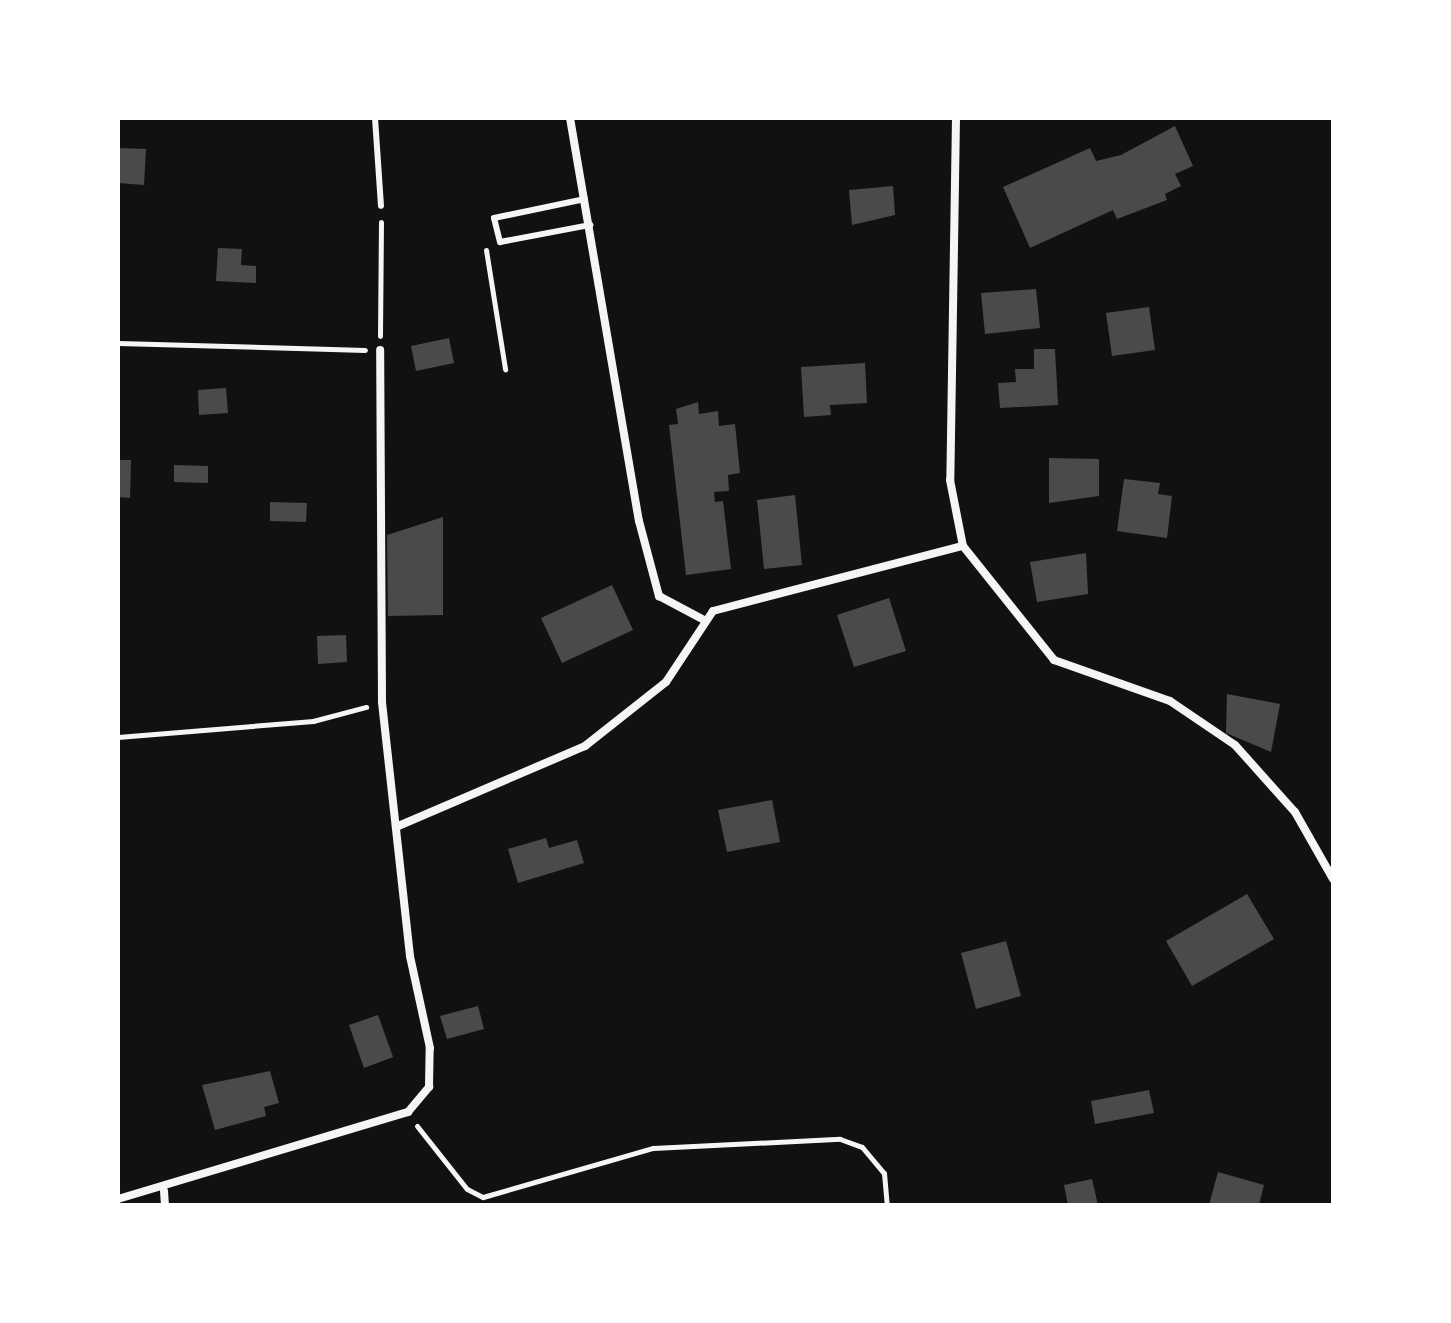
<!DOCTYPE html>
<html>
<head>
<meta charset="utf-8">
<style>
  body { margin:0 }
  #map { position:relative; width:1451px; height:1323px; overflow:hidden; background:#111; font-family:"Crimson Pro",serif }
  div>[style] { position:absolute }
  .building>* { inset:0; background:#4a4a4a }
  .path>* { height:5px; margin:-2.5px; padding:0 2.5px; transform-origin:2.5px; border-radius:2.5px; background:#f5f5f5 }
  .service>* { height:6px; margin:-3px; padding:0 3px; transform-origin:3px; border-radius:3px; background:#f5f5f5 }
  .minor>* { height:8px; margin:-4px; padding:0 4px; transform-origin:4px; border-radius:4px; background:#f5f5f5 }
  span { translate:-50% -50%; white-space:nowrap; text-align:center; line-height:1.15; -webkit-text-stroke:8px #fff; paint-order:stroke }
  .frame { position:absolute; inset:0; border:120px solid #fff; pointer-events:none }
</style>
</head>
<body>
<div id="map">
  <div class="building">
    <i style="clip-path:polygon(1175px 126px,1193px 166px,1175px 174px,1181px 186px,1165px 194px,1167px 200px,1117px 219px,1113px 210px,1030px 248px,1003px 187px,1090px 148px,1096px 161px,1121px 155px)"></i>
    <i style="clip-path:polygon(118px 148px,146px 149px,144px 185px,118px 183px)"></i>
    <i style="clip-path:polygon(893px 186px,895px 215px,852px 225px,849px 190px)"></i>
    <i style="clip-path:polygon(218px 248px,242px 249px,241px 265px,256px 266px,256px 283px,216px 281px)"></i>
    <i style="clip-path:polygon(1036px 289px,1040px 328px,985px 334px,981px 293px)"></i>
    <i style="clip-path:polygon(1149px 307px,1155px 350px,1112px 356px,1106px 313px)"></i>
    <i style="clip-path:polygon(449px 338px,454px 363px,416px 371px,411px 346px)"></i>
    <i style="clip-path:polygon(1034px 349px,1055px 349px,1058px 405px,1000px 408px,998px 383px,1016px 382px,1015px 369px,1034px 369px)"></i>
    <i style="clip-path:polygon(865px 363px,867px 403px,830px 405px,831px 415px,804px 417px,801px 367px)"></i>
    <i style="clip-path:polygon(226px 388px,228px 413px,199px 415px,198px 390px)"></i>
    <i style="clip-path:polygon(698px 402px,699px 414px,718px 411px,719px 426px,735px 424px,740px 473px,728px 475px,729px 491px,714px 492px,715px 502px,723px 501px,731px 569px,686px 575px,669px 425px,678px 424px,676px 409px)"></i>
    <i style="clip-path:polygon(1049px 458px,1099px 459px,1099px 496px,1049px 503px)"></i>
    <i style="clip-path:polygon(118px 460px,131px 460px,130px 498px,118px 497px)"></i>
    <i style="clip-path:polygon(174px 465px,208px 466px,208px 483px,174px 482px)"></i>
    <i style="clip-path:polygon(1124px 479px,1160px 483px,1158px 494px,1172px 496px,1167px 538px,1117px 531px)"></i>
    <i style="clip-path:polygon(795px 495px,802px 565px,764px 569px,757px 500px)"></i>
    <i style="clip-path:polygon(270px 502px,307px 503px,306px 522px,270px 521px)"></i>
    <i style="clip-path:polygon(443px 517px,443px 615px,388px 616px,387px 535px)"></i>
    <i style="clip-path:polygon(1086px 553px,1088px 594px,1037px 602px,1030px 562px)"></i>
    <i style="clip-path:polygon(612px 585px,633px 630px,562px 663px,541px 618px)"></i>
    <i style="clip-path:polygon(889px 598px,906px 651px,854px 667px,837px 615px)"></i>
    <i style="clip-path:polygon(346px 635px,347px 662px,318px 664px,317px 636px)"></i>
    <i style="clip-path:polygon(1227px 694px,1280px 704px,1271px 752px,1226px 733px)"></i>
    <i style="clip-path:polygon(772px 800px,780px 842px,727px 852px,718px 810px)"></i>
    <i style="clip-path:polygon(546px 838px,549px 848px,577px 840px,584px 863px,518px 883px,508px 849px)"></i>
    <i style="clip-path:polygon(1247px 894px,1274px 939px,1192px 986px,1166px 941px)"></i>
    <i style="clip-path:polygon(1006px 941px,1021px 996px,976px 1009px,961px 953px)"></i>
    <i style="clip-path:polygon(478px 1006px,484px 1029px,447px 1039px,440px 1016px)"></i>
    <i style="clip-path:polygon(378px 1015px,393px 1057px,364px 1068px,349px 1025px)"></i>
    <i style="clip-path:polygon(270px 1071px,279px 1103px,264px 1107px,266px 1116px,215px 1130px,202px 1085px)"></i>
    <i style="clip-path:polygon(1149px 1090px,1154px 1113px,1095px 1124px,1091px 1101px)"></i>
    <i style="clip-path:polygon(1218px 1172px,1264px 1185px,1259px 1205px,1209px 1205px)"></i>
    <i style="clip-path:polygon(1092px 1179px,1098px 1205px,1068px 1205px,1064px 1185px)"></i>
  </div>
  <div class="path">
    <i style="left:486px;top:250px;width:121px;rotate:80.9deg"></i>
    <i style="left:380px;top:336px;width:114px;rotate:-89.5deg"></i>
    <i style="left:118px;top:343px;width:247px;rotate:1.6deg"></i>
    <i style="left:118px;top:737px;width:196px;rotate:-4.7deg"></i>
    <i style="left:313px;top:721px;width:55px;rotate:-14.8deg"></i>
    <i style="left:417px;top:1126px;width:80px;rotate:51.6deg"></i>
    <i style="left:467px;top:1189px;width:18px;rotate:27deg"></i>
    <i style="left:483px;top:1197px;width:177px;rotate:-16.1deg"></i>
    <i style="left:653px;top:1148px;width:187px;rotate:-2.8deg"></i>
    <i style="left:840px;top:1139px;width:23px;rotate:20deg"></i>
    <i style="left:862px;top:1147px;width:34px;rotate:50deg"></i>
    <i style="left:884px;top:1173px;width:32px;rotate:85deg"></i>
  </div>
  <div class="service">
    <i style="left:375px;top:118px;width:88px;rotate:86.1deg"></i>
    <i style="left:585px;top:199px;width:93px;rotate:168.2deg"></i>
    <i style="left:494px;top:218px;width:25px;rotate:76deg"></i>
    <i style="left:500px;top:242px;width:92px;rotate:-10.7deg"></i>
  </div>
  <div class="minor">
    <i style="left:570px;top:118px;width:409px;rotate:80.3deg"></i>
    <i style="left:639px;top:521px;width:78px;rotate:75.1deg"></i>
    <i style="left:659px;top:596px;width:49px;rotate:28.1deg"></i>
    <i style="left:956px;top:118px;width:362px;rotate:90.9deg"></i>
    <i style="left:950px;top:480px;width:67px;rotate:78.9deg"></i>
    <i style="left:963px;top:546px;width:146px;rotate:51.4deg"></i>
    <i style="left:1054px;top:660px;width:123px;rotate:19.5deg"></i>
    <i style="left:1170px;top:701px;width:78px;rotate:34.1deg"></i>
    <i style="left:1235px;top:745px;width:90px;rotate:48.2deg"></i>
    <i style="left:1295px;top:812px;width:77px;rotate:60.4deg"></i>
    <i style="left:396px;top:827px;width:206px;rotate:-23.2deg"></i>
    <i style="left:585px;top:746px;width:103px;rotate:-38.3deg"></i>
    <i style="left:666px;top:682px;width:85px;rotate:-56.5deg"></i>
    <i style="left:713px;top:611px;width:258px;rotate:-14.6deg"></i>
    <i style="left:164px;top:1191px;width:14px;rotate:86deg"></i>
    <i style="left:118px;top:1199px;width:303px;rotate:-16.7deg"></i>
    <i style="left:408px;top:1112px;width:33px;rotate:-50deg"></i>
    <i style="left:429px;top:1087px;width:39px;rotate:-89deg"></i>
    <i style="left:430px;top:1048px;width:94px;rotate:-102.3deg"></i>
    <i style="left:410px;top:956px;width:256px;rotate:-96.3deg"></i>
    <i style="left:382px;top:702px;width:352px;rotate:-90.3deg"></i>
  </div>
  <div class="frame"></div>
</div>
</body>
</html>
